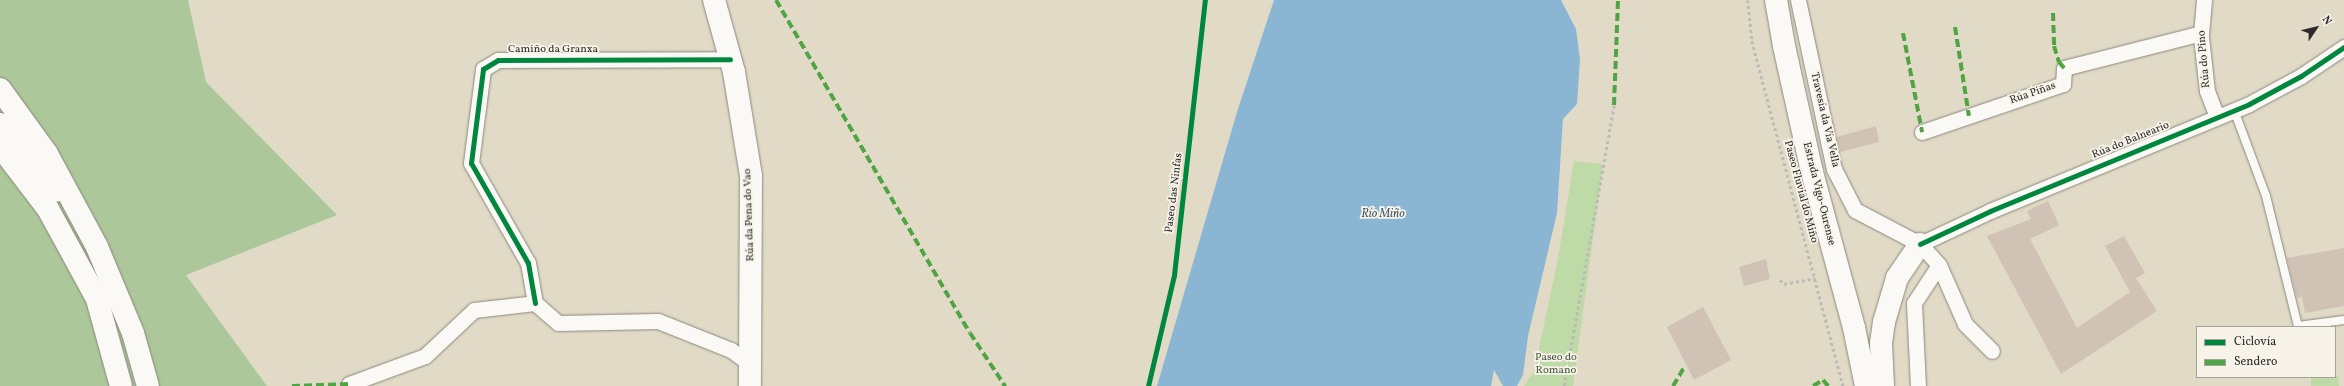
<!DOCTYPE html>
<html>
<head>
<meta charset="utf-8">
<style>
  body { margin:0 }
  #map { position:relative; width:2344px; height:386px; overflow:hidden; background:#e0dac6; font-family:Vollkorn,serif }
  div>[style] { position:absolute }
  .green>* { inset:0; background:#bedaa6 }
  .forest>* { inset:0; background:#acc89b }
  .water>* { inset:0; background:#8bb6d3 }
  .building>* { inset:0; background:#d0c2b5 }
  .path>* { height:2.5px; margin-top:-1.25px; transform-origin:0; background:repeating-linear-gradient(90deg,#bbbbb7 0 3px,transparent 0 6px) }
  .roads { filter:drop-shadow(0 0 1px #8b887e) drop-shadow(0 0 1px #8b887e) }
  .lane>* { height:8px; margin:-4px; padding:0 4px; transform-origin:4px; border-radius:4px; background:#faf9f6 }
  .street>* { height:15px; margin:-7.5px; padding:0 7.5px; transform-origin:7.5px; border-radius:7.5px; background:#faf9f6 }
  .secondary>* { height:22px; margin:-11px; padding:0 11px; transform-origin:11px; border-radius:11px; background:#faf9f6 }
  .highway>* { height:22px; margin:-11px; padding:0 11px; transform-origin:11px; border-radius:11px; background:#faf9f6 }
  .quiet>* { height:4px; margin-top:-2px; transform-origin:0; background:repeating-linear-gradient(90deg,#51a443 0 8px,transparent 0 12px) }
  .cycleway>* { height:5px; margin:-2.5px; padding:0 2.5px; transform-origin:2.5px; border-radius:2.5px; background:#00873e }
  span { translate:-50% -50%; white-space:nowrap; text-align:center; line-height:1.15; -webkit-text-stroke:3.5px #f7f3e8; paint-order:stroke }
  .street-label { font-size:11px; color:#2b2b2b }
  .park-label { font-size:11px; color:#495743 }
  .water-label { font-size:12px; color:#405668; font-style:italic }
  .legend { position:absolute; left:2196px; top:326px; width:140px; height:52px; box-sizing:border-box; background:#f7f3e8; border:1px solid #a5a39c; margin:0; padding:5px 7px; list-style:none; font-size:12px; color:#2b2b2b }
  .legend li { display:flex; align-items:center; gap:8px; height:20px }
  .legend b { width:20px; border:1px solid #a5a39c }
  .north { position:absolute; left:2296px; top:8px; width:40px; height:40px; -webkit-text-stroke:3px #f7f3e8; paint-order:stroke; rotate:55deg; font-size:11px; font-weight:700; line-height:16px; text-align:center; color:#2b2b2b }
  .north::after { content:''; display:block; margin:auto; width:14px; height:18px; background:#2b2b2b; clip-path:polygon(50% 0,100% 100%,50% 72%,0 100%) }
</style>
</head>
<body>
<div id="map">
  <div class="green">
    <i style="clip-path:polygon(1574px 161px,1603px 164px,1573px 386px,1524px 386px,1534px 372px,1558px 259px)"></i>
    <i style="clip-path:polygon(2338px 376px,2339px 386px,2311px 386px,2311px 378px)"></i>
  </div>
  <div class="forest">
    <i style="clip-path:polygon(0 0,188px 0,206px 82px,337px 215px,186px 275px,267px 386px,0 386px)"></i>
  </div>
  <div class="water">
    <i style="clip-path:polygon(1274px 0,1561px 0,1576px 29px,1580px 59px,1577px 104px,1563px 119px,1557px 213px,1528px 336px,1523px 375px,1517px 386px,1503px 386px,1494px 370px,1491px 386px,1157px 386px,1237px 112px)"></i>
  </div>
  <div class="building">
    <i style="clip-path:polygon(1876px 126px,1879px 142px,1840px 152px,1837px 137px)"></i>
    <i style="clip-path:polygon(2048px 201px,2059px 225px,2030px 239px,2077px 328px,2130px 292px,2105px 246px,2124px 236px,2145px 273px,2136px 278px,2157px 311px,2061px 374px,1987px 236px,2031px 219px,2027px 211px)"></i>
    <i style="clip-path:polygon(2344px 248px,2344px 306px,2305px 313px,2302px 297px,2297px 298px,2287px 258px)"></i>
    <i style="clip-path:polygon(1766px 259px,1770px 279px,1744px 286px,1739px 267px)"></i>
    <i style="clip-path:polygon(1703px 307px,1731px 360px,1694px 380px,1667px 327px)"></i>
  </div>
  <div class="path">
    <i style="left:1748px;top:0;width:41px;rotate:84.4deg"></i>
    <i style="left:1752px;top:41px;width:357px;rotate:75.2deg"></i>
    <i style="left:1780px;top:280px;width:6px;rotate:45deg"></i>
    <i style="left:1784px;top:284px;width:32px;rotate:-11deg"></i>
    <i style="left:1148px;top:386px;width:114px;rotate:-76.8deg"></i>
    <i style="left:1174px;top:275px;width:277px;rotate:-83.6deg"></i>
    <i style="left:1564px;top:386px;width:285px;rotate:-79.9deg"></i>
  </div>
  <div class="roads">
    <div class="lane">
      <i style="left:2234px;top:110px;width:92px;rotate:69.6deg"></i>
      <i style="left:2266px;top:196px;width:134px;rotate:76.2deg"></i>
      <i style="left:2298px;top:326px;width:46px;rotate:-7.4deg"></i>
    </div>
    <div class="street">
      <i style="left:1798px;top:0;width:173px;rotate:78deg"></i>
      <i style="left:1834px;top:169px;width:46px;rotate:62.9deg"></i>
      <i style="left:1855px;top:210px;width:73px;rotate:27.6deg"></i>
      <i style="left:1920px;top:244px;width:28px;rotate:48deg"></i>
      <i style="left:1939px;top:265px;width:64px;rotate:66.2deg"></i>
      <i style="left:1965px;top:324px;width:38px;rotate:45deg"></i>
      <i style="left:2204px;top:0;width:37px;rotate:95deg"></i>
      <i style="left:2201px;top:37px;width:54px;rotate:83.7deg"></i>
      <i style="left:2207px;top:91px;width:28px;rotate:69deg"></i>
      <i style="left:1922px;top:132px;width:149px;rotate:-18.8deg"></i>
      <i style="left:2063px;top:84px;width:16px;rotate:-86deg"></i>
      <i style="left:2064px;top:68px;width:141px;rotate:-14.3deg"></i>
      <i style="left:1920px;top:244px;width:77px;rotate:-25.2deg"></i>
      <i style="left:1990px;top:211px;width:280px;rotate:-22.4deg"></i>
      <i style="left:2249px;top:104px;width:59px;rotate:-28.3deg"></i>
      <i style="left:2301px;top:76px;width:52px;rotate:-34deg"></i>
      <i style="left:535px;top:303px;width:41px;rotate:-99.9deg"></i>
      <i style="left:528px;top:263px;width:115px;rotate:-119.7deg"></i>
      <i style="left:471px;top:163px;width:95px;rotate:-82.7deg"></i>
      <i style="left:483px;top:69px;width:17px;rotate:-31deg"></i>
      <i style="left:498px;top:60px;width:232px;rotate:-0.2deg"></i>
      <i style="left:349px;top:384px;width:81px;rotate:-20.2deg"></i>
      <i style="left:425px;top:356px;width:67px;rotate:-43.2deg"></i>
      <i style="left:474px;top:310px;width:61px;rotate:-6.5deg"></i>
      <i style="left:535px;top:303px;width:30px;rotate:41deg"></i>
      <i style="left:558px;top:323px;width:100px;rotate:-1.1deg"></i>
      <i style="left:658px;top:321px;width:79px;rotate:21.7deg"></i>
      <i style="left:731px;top:350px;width:24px;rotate:36deg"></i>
      <i style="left:1918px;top:386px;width:83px;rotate:-92.8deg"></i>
      <i style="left:1914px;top:303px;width:45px;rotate:-56.7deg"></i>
    </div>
    <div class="secondary">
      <i style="left:714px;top:0;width:75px;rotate:74.5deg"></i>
      <i style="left:734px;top:72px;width:105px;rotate:80.7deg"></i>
      <i style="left:751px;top:176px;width:210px;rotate:90.3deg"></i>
    </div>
    <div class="highway">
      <i style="left:1776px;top:0;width:47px;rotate:80.1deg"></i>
      <i style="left:1784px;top:46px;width:129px;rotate:77.5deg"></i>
      <i style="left:1812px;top:172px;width:162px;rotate:74.9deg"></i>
      <i style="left:1854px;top:328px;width:59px;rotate:78.3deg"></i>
      <i style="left:0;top:89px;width:80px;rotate:54.1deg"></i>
      <i style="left:47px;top:154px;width:106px;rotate:61.7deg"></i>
      <i style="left:97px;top:247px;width:93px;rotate:67.3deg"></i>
      <i style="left:133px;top:333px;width:55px;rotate:74.2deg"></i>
      <i style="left:0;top:124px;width:87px;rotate:50.1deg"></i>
      <i style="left:0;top:146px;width:79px;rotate:52.7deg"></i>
      <i style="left:48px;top:209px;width:102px;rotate:61.4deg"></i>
      <i style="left:97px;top:299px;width:90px;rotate:74.6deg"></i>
      <i style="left:1883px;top:386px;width:43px;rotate:-92.7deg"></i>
      <i style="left:1881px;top:343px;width:21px;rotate:-82deg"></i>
      <i style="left:1884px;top:322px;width:46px;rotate:-73.5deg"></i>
      <i style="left:1897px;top:278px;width:41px;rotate:-55.9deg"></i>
    </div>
  </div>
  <div class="quiet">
    <i style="left:776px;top:0;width:385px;rotate:59.8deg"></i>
    <i style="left:970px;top:333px;width:64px;rotate:56.6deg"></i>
    <i style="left:2053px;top:13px;width:33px;rotate:88deg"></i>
    <i style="left:2054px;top:46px;width:17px;rotate:73deg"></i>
    <i style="left:2059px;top:62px;width:8px;rotate:50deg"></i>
    <i style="left:1955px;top:27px;width:90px;rotate:81.1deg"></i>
    <i style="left:1903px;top:33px;width:101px;rotate:79.1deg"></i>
    <i style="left:1614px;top:105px;width:105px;rotate:-87.8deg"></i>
    <i style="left:292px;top:386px;width:57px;rotate:-2deg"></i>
    <i style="left:1673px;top:386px;width:23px;rotate:-59deg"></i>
    <i style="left:1813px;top:386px;width:12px;rotate:-31deg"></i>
    <i style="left:1823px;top:380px;width:8px;rotate:50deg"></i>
  </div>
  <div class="cycleway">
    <i style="left:1920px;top:244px;width:77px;rotate:-25.2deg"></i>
    <i style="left:1990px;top:211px;width:280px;rotate:-22.4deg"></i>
    <i style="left:2249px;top:104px;width:59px;rotate:-28.3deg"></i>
    <i style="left:2301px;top:76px;width:52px;rotate:-34deg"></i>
    <i style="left:535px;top:303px;width:41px;rotate:-99.9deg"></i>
    <i style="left:528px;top:263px;width:115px;rotate:-119.7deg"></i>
    <i style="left:471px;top:163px;width:95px;rotate:-82.7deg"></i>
    <i style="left:483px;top:69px;width:17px;rotate:-31deg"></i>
    <i style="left:498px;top:60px;width:232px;rotate:-0.2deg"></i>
    <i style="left:1148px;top:386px;width:114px;rotate:-76.8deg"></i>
    <i style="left:1174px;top:275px;width:277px;rotate:-83.6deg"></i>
  </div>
  <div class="street-label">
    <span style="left:553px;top:50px">Camiño da Granxa</span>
    <span style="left:2205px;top:59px;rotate:-95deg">Rúa do Pino</span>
    <span style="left:2033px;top:94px;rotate:-19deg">Rúa Piñas</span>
    <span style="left:1824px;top:120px;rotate:77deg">Travesía da Vía Vella</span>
    <span style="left:2131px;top:141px;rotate:-22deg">Rúa do Balneario</span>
    <span style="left:1800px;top:192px;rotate:75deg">Paseo Fluvial do Miño</span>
    <span style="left:1175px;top:193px;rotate:-83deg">Paseo das Ninfas</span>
    <span style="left:1818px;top:194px;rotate:76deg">Estrada Vigo-Ourense</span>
    <span style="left:750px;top:215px;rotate:-92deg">Rúa da Pena do Vao</span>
  </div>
  <div class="park-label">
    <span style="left:1556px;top:365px">Paseo do<br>Romano</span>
  </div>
  <div class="water-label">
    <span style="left:1383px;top:215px">Río Miño</span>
  </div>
  <ul class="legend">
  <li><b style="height:5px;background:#00873e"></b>Ciclovía</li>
  <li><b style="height:5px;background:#51a443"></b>Sendero</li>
  </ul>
  <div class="north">N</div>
</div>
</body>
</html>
